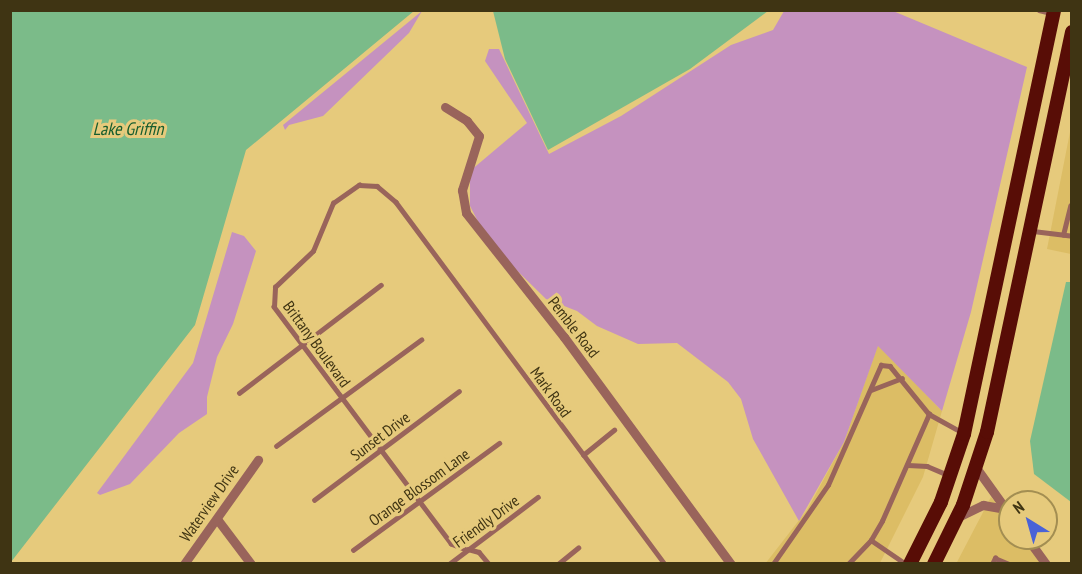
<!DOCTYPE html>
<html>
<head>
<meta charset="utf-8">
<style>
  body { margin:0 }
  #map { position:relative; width:1082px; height:574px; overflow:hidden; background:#e6ca7c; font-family:"PT Sans Narrow",sans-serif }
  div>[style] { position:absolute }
  .built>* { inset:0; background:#dcbd65 }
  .green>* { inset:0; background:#c592bf }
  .water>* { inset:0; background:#7bbb89 }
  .service>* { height:4.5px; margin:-2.25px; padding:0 2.25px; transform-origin:2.25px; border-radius:2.25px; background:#99645b }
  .minor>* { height:9px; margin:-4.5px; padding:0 4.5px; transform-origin:4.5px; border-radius:4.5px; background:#99645b }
  .primary>* { height:14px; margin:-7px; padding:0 7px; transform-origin:7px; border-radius:7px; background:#580d06 }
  span { translate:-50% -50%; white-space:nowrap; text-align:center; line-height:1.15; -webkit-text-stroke:6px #e6ca7c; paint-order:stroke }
  .street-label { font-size:16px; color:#3f3413 }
  .water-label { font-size:18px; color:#175d2e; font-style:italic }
  .frame { position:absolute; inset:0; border:12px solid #3f3413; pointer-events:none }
  .north { position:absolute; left:998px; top:490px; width:60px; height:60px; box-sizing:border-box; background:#e6ca7c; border:2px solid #a38e52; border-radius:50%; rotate:323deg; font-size:16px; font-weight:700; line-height:24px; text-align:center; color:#3f3413 }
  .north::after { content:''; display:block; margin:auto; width:21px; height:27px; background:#4962d7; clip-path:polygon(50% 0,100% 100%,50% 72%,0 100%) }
</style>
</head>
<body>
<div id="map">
  <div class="built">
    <i style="clip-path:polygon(1071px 127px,1071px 254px,1047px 249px)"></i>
    <i style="clip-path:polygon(878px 345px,942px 411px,923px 477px,880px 563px,765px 564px,807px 510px,844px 442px)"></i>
    <i style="clip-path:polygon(991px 497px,1010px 520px,1010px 538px,1025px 538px,1045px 564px,956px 564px)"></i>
  </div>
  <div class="green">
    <i style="clip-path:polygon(422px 11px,409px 33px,323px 116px,289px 125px,285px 130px,283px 125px)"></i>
    <i style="clip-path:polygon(784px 11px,893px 11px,1027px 67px,971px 312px,942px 411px,878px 346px,844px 442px,799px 521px,753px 439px,741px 399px,728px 382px,677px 343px,638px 344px,597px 326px,577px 311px,546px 299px,489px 243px,470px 206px,470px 171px,527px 123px,485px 61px,489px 49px,499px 49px,549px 154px,621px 116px,731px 45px,773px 30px)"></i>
    <i style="clip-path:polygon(232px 232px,244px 236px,256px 251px,233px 324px,217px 357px,207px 397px,207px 414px,179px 433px,130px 484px,100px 495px,97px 493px,193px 363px)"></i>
  </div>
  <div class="water">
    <i style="clip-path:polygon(11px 10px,414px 11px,246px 150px,195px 325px,11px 562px)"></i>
    <i style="clip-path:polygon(493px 11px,493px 10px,768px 11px,690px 69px,548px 150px,505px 59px)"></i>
    <i style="clip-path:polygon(1066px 282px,1071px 282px,1071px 502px,1034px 474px,1030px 441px)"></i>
  </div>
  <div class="service">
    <i style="left:1039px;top:10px;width:12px;rotate:14deg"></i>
    <i style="left:1033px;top:231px;width:39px;rotate:7deg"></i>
    <i style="left:1063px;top:235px;width:30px;rotate:-76deg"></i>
    <i style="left:871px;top:390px;width:33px;rotate:-21deg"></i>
    <i style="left:239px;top:393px;width:178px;rotate:-37.3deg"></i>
    <i style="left:276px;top:446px;width:180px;rotate:-36.2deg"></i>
    <i style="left:583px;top:455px;width:40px;rotate:-39deg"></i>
    <i style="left:908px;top:465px;width:19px;rotate:3deg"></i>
    <i style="left:927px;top:466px;width:23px;rotate:23deg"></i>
    <i style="left:314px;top:500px;width:181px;rotate:-36.9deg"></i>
    <i style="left:871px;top:540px;width:42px;rotate:34.4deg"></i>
    <i style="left:468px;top:549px;width:11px;rotate:15deg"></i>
    <i style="left:479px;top:552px;width:16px;rotate:50deg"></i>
    <i style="left:353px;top:550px;width:181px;rotate:-36.2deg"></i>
    <i style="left:466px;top:550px;width:16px;rotate:-158deg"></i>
    <i style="left:451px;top:544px;width:296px;rotate:-126.8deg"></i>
    <i style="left:274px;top:307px;width:20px;rotate:-87deg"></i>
    <i style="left:275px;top:287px;width:52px;rotate:-43.5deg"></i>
    <i style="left:313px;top:251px;width:52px;rotate:-67.4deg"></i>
    <i style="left:333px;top:203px;width:32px;rotate:-35deg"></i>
    <i style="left:359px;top:185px;width:18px;rotate:3deg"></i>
    <i style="left:377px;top:186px;width:25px;rotate:40deg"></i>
    <i style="left:396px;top:202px;width:451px;rotate:53.4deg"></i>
    <i style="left:449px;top:564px;width:111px;rotate:-37deg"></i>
    <i style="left:558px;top:564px;width:26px;rotate:-39deg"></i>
    <i style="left:773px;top:564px;width:96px;rotate:-55.2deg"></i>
    <i style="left:828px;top:485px;width:131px;rotate:-66.2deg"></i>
    <i style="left:881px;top:365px;width:9px;rotate:6deg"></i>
    <i style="left:890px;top:366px;width:62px;rotate:50.9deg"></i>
    <i style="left:848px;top:564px;width:33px;rotate:-46deg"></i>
    <i style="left:871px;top:540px;width:22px;rotate:-60deg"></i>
    <i style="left:882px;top:521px;width:117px;rotate:-66.3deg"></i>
    <i style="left:929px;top:414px;width:38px;rotate:29deg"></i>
    <i style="left:992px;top:564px;width:7px;rotate:-63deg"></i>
    <i style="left:995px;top:558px;width:15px;rotate:23deg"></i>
  </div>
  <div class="minor">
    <i style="left:445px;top:107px;width:26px;rotate:32deg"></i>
    <i style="left:467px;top:121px;width:19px;rotate:51deg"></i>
    <i style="left:479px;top:136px;width:57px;rotate:107.5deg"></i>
    <i style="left:462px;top:190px;width:23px;rotate:80deg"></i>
    <i style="left:466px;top:213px;width:158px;rotate:51.7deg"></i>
    <i style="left:564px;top:337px;width:282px;rotate:53.7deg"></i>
    <i style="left:977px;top:469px;width:57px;rotate:54.3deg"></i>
    <i style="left:958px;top:517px;width:28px;rotate:-26deg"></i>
    <i style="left:983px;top:505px;width:23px;rotate:10deg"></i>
    <i style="left:217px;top:519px;width:56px;rotate:52.9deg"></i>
    <i style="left:1027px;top:538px;width:32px;rotate:54deg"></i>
    <i style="left:184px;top:564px;width:128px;rotate:-54.6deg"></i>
  </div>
  <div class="primary">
    <i style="left:910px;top:564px;width:69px;rotate:-63.4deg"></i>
    <i style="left:941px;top:502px;width:72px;rotate:-71.3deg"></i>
    <i style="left:964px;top:434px;width:433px;rotate:-78deg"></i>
    <i style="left:934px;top:564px;width:66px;rotate:-63.8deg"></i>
    <i style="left:963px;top:505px;width:77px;rotate:-71.8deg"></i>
    <i style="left:987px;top:432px;width:409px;rotate:-78deg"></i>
  </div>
  <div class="street-label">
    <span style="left:574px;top:327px;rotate:52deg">Pemble Road</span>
    <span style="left:317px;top:344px;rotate:54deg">Brittany Boulevard</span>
    <span style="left:551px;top:392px;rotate:54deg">Mark Road</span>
    <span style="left:380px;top:436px;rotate:-37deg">Sunset Drive</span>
    <span style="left:419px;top:487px;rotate:-36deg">Orange Blossom Lane</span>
    <span style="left:209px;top:503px;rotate:-55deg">Waterview Drive</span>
    <span style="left:486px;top:521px;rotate:-36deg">Friendly Drive</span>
  </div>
  <div class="water-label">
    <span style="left:128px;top:129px">Lake Griffin</span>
  </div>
  <div class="frame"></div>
  <div class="north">N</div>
</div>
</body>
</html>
